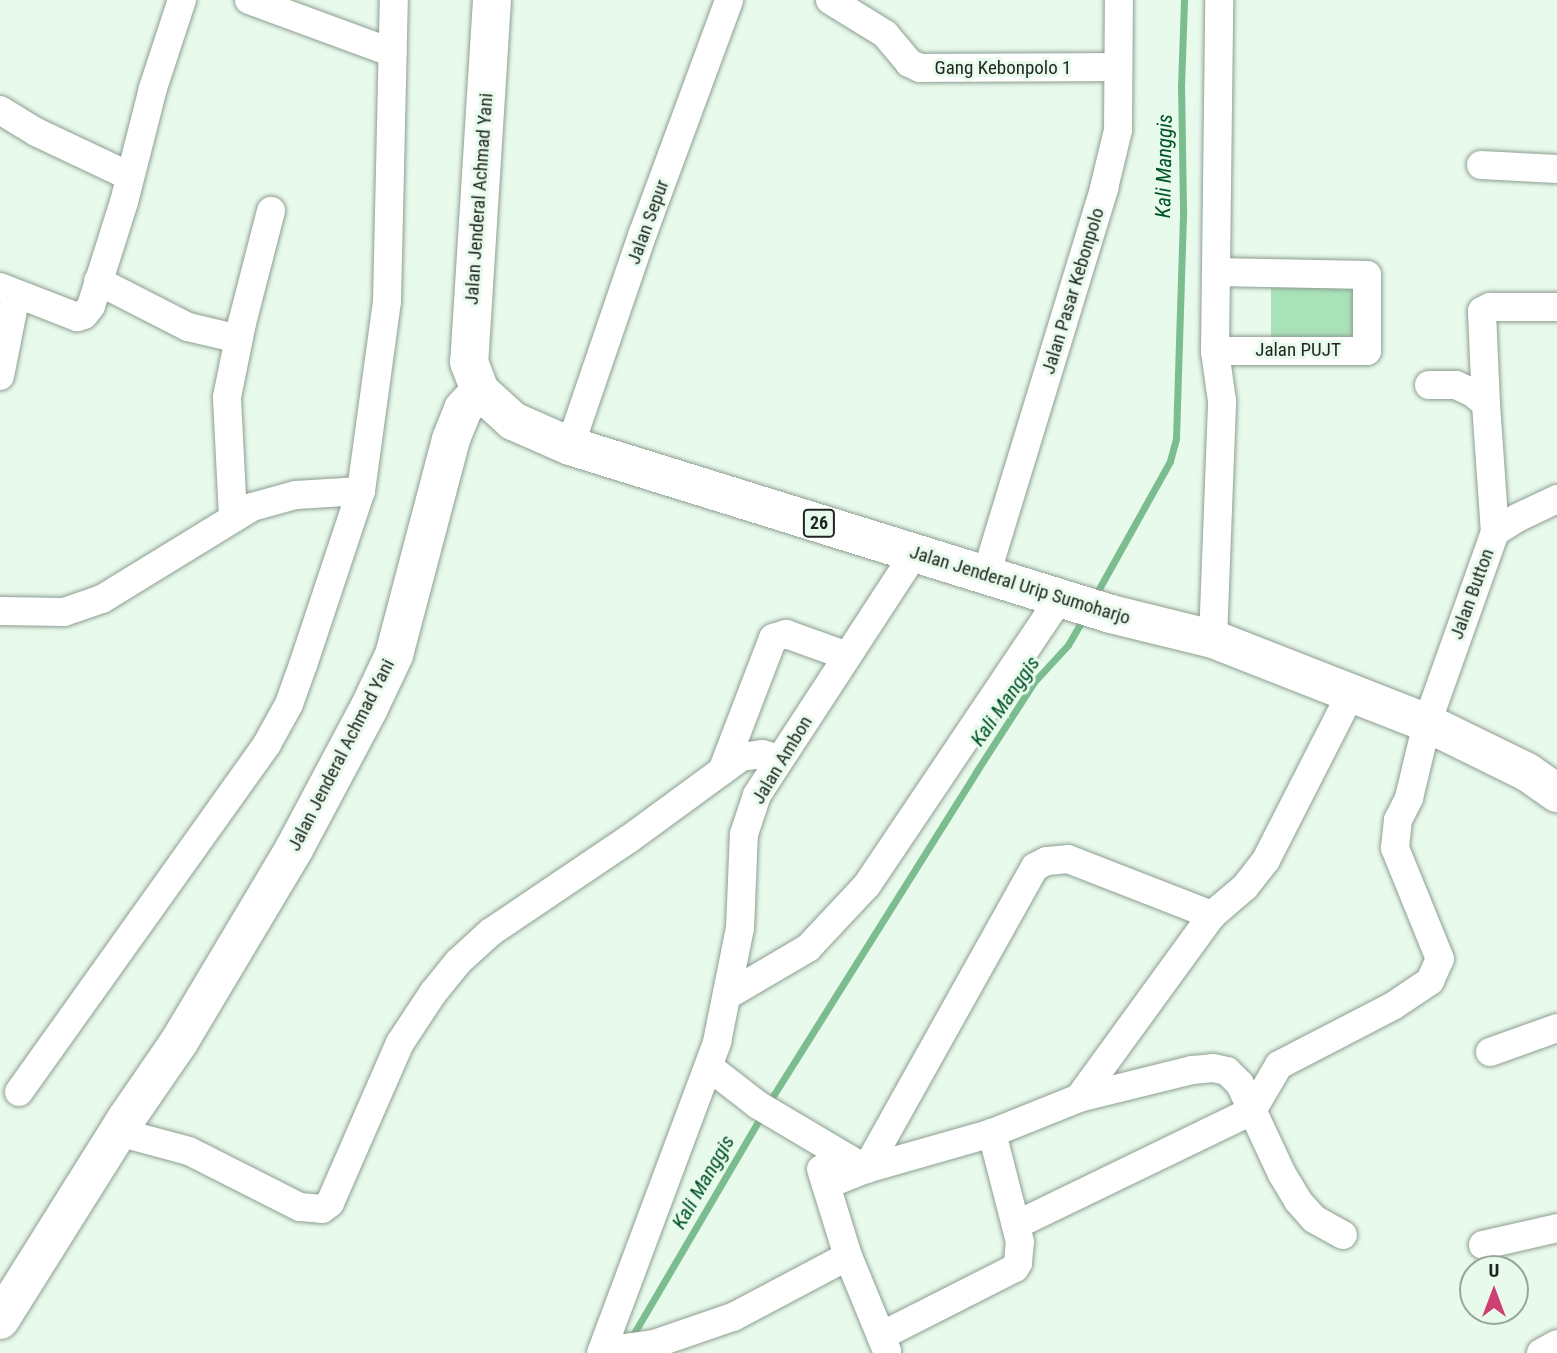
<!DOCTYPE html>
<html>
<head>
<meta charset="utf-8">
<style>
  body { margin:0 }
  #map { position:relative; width:1557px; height:1353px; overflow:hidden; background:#e8faec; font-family:"Roboto Condensed",sans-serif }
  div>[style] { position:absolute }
  .green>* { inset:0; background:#a9e2b8 }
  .stream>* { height:7px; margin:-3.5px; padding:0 3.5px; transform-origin:3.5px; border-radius:3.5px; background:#7bbd8e }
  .roads { filter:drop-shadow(0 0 2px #8d9e91) drop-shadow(0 0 2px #8d9e91) }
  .street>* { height:28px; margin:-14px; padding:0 14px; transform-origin:14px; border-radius:14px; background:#fff }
  .secondary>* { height:38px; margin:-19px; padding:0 19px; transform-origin:19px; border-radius:19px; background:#fff }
  .highway>* { height:38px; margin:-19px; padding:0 19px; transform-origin:19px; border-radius:19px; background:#fff }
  span { translate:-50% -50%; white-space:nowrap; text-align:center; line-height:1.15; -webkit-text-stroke:6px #e8faec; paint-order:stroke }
  .shield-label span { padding:2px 5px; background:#e8faec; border:2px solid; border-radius:5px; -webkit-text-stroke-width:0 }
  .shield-label { font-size:18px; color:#1f2621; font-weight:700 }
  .street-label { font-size:19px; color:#1f2621 }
  .water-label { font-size:21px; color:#005327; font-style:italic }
  .north { position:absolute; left:1459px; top:1255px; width:70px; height:70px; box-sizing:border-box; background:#e8faec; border:2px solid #98a59b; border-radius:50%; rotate:0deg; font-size:19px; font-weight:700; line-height:28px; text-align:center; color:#1f2621 }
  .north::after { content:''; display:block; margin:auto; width:24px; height:32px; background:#cc4073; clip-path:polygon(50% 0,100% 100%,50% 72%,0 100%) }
</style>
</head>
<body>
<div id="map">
  <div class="green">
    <i style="clip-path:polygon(1271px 280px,1358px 282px,1359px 345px,1271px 344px)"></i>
  </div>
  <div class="stream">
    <i style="left:1095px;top:596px;width:154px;rotate:-60.9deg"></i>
    <i style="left:1170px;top:461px;width:24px;rotate:-75deg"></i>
    <i style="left:1176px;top:438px;width:229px;rotate:-88.2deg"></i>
    <i style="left:1183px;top:209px;width:122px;rotate:-90.9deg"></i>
    <i style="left:1181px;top:87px;width:87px;rotate:-88deg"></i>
    <i style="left:768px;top:1104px;width:392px;rotate:-57.9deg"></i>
    <i style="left:976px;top:772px;width:107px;rotate:-57.2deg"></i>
    <i style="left:1034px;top:682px;width:50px;rotate:-47.4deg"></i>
    <i style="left:1068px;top:645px;width:30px;rotate:-60deg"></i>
    <i style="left:630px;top:1340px;width:261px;rotate:-59.6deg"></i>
  </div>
  <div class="roads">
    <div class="street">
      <i style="left:249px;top:0;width:153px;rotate:20.2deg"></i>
      <i style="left:830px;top:0;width:65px;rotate:31.7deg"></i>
      <i style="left:885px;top:34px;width:38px;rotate:50deg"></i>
      <i style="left:909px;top:63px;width:12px;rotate:24deg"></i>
      <i style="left:920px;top:68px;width:197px;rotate:-0.3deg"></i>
      <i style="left:0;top:110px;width:42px;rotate:31.4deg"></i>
      <i style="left:36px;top:132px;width:103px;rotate:25.3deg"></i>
      <i style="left:1481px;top:165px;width:76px;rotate:3deg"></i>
      <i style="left:98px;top:281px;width:101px;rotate:27.1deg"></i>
      <i style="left:188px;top:327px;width:52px;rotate:13.2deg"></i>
      <i style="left:0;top:287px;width:83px;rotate:21.3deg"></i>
      <i style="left:77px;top:317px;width:7px;rotate:-16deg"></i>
      <i style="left:84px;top:315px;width:11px;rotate:-52deg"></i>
      <i style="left:91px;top:306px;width:109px;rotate:-72.4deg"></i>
      <i style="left:124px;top:202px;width:118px;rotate:-75.7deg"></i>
      <i style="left:153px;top:88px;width:93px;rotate:-71.8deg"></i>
      <i style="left:1215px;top:351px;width:152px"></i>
      <i style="left:1367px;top:351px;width:76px;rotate:-90deg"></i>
      <i style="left:1367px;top:275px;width:150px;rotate:-178.9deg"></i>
      <i style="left:0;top:376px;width:83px;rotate:-78.8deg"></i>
      <i style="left:1429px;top:385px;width:27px"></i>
      <i style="left:1456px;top:385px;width:19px;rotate:25deg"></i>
      <i style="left:1473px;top:393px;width:17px;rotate:40deg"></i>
      <i style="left:1486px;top:404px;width:128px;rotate:86deg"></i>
      <i style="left:1486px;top:404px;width:93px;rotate:-92.5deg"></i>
      <i style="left:1482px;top:311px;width:9px;rotate:-27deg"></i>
      <i style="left:1490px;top:307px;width:67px"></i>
      <i style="left:570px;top:446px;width:225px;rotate:-71.1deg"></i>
      <i style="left:643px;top:233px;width:248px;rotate:-69.7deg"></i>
      <i style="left:233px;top:517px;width:120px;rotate:-92.9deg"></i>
      <i style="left:227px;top:397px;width:76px;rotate:-78.5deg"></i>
      <i style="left:242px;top:323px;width:116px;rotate:-75.5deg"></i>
      <i style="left:986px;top:575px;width:405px;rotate:-73deg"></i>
      <i style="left:1104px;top:188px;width:60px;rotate:-76.4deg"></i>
      <i style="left:1118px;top:130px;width:130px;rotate:-89.6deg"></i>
      <i style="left:0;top:611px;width:64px;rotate:0.9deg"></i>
      <i style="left:64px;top:612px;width:40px;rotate:-18.9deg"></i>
      <i style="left:102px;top:599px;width:176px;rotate:-31.5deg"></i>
      <i style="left:252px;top:507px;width:46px;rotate:-15.3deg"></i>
      <i style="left:296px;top:495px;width:65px;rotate:-3.5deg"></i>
      <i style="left:1213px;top:639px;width:238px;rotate:-87.8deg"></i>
      <i style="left:1222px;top:401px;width:50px;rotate:-98deg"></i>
      <i style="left:1215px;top:351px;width:351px;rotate:-89.3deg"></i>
      <i style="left:722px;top:771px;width:142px;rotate:-69deg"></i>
      <i style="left:773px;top:638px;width:14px;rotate:-17deg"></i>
      <i style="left:786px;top:634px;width:65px;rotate:19.8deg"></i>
      <i style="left:728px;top:995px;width:93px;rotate:-30.4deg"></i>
      <i style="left:808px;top:948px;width:86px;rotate:-46.9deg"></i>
      <i style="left:867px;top:885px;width:346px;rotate:-56.1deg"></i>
      <i style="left:1490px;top:1052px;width:71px;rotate:-19.7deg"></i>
      <i style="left:709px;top:1067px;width:62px;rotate:37.8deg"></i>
      <i style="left:758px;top:1105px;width:126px;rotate:30.7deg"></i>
      <i style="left:866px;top:1169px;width:346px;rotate:-60.8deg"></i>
      <i style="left:1035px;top:867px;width:13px;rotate:-27deg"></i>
      <i style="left:1047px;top:861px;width:21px;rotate:-5deg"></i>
      <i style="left:1068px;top:859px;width:155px;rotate:21.3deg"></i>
      <i style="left:1212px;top:915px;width:43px;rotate:-40.3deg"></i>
      <i style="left:1245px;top:887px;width:34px;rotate:-52deg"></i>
      <i style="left:1266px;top:860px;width:190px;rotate:-63deg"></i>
      <i style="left:19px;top:1092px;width:427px;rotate:-54.5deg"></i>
      <i style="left:267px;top:744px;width:46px;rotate:-61.2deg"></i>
      <i style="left:289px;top:704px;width:41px;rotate:-70.3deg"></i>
      <i style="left:303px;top:665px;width:183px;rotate:-71.6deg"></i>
      <i style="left:361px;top:491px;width:192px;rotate:-82.2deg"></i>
      <i style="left:387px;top:301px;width:301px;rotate:-88.7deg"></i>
      <i style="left:1079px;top:1098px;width:226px;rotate:-54deg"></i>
      <i style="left:118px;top:1132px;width:73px;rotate:15deg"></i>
      <i style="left:189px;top:1151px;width:124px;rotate:26.8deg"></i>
      <i style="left:300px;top:1207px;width:22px;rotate:5deg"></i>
      <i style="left:322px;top:1209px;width:10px;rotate:-37deg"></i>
      <i style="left:330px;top:1203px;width:175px;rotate:-66.4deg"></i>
      <i style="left:400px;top:1043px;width:60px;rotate:-56.6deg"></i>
      <i style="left:433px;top:993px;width:40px;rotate:-51deg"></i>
      <i style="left:458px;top:962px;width:45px;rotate:-42.3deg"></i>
      <i style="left:491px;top:932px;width:166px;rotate:-34deg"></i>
      <i style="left:629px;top:839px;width:139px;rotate:-36.2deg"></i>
      <i style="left:741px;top:757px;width:21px;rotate:-8deg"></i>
      <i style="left:762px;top:754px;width:17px;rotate:17deg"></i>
      <i style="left:821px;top:1169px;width:91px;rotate:72.8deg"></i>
      <i style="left:848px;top:1256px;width:103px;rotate:67.7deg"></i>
      <i style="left:826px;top:1185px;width:43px;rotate:-21.8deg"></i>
      <i style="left:866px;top:1169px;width:131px;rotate:-15.9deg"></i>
      <i style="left:992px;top:1133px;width:94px;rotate:-21.9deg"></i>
      <i style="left:1079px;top:1098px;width:116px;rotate:-13.9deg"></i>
      <i style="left:1192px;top:1070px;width:21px;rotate:-5deg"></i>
      <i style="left:1213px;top:1068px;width:14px;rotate:12deg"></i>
      <i style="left:1227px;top:1071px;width:18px;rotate:45deg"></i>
      <i style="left:1240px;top:1084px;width:99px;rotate:65deg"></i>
      <i style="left:1282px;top:1174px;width:31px;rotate:59deg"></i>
      <i style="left:1298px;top:1201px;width:24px;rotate:48deg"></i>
      <i style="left:1314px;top:1219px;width:33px;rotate:29deg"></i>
      <i style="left:1016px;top:1225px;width:262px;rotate:-25.8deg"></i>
      <i style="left:1252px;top:1111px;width:53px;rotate:-59.6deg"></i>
      <i style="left:1279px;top:1065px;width:128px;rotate:-27.4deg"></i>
      <i style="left:1393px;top:1006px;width:45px;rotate:-34deg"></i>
      <i style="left:1430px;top:981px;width:24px;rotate:-66deg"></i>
      <i style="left:1440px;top:959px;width:120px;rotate:-112.1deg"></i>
      <i style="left:1395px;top:848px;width:28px;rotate:-84deg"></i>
      <i style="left:1398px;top:820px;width:25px;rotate:-63deg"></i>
      <i style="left:1409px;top:798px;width:77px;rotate:-76.5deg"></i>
      <i style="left:1427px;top:723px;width:203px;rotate:-70.4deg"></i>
      <i style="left:1495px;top:532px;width:26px;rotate:-32deg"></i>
      <i style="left:1517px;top:518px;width:44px;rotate:-25.4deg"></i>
      <i style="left:1483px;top:1245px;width:76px;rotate:-12.9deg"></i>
      <i style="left:881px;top:1336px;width:150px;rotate:-26.9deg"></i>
      <i style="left:1015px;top:1268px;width:6px;rotate:-59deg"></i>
      <i style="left:1018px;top:1263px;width:21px;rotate:-85deg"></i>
      <i style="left:1020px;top:1242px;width:113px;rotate:-104.4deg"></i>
      <i style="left:602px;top:1351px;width:52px;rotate:-7.7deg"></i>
      <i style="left:654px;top:1344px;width:83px;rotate:-18.9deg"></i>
      <i style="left:733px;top:1317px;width:130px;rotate:-27.9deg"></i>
      <i style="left:601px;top:1353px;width:332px;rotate:-69.5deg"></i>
      <i style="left:717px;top:1042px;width:116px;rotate:-78.6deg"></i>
      <i style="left:740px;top:928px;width:94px;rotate:-87.6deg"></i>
      <i style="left:744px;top:834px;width:41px;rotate:-71.6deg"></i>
      <i style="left:757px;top:795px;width:289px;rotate:-56.9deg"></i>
      <i style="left:1541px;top:1353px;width:18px;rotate:-29deg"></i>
    </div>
    <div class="secondary">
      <i style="left:0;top:1320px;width:237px;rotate:-57.9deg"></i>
      <i style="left:126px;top:1119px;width:93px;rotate:-55.5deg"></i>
      <i style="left:179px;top:1042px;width:225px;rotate:-59.2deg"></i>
      <i style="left:294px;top:849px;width:160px;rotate:-62deg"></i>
      <i style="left:369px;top:708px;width:59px;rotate:-64.7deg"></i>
      <i style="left:394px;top:655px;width:223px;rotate:-75.2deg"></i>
      <i style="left:451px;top:439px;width:32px;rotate:-68deg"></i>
      <i style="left:463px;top:409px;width:25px;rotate:-47deg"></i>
    </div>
    <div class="highway">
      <i style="left:492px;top:0;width:363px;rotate:93.6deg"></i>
      <i style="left:469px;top:362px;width:31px;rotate:69deg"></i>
      <i style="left:480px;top:391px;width:45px;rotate:42.3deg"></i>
      <i style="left:513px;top:421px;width:62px;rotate:23.7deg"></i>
      <i style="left:570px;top:446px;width:566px;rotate:17.25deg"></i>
      <i style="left:1111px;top:614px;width:105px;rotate:13.8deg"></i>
      <i style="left:1213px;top:639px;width:230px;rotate:21.4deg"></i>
      <i style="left:1427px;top:723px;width:111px;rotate:26.1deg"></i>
      <i style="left:1527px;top:772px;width:37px;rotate:35deg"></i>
    </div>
  </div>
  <div class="shield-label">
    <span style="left:819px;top:523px">26</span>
  </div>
  <div class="street-label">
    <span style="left:1003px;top:68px">Gang Kebonpolo 1</span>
    <span style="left:479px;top:199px;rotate:-86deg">Jalan Jenderal Achmad Yani</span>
    <span style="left:648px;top:222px;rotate:-70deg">Jalan Sepur</span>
    <span style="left:1073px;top:291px;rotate:-73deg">Jalan Pasar Kebonpolo</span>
    <span style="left:1298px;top:350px">Jalan PUJT</span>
    <span style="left:1020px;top:585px;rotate:17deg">Jalan Jenderal Urip Sumoharjo</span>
    <span style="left:1472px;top:594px;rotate:-70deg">Jalan Button</span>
    <span style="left:341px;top:755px;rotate:-63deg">Jalan Jenderal Achmad Yani</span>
    <span style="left:782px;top:760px;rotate:-59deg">Jalan Ambon</span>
  </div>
  <div class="water-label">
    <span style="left:1164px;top:166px;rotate:-89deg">Kali Manggis</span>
    <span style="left:1005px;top:701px;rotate:-55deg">Kali Manggis</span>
    <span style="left:703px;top:1182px;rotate:-60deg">Kali Manggis</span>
  </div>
  <div class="north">U</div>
</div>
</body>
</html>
